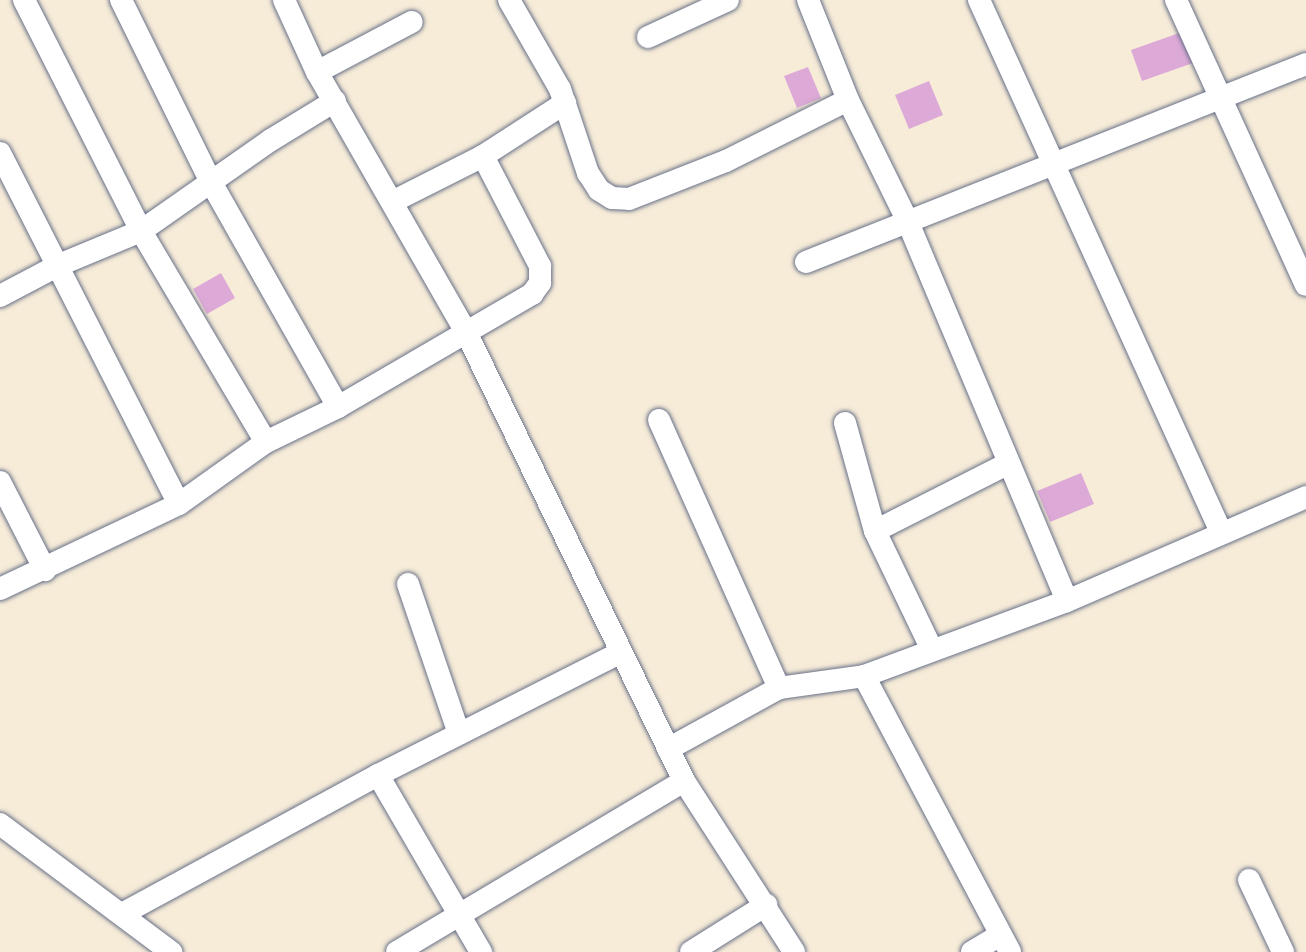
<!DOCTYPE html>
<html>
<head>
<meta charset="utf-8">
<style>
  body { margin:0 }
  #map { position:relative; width:1306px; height:952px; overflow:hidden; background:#f7ecd8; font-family:"Comic Neue",sans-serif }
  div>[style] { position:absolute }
  .building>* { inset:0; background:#ddaad7 }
  .roads { filter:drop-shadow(0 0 2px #687189) drop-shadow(0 0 2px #687189) }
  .street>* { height:22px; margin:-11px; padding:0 11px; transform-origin:11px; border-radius:11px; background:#fff }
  span { translate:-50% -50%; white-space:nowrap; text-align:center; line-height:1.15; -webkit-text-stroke:6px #fdfcf7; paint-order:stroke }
</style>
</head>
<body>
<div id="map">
  <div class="building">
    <i style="clip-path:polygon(1182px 32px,1193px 63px,1142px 81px,1131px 50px)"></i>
    <i style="clip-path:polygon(808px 67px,821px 98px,797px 108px,784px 76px)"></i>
    <i style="clip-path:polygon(929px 81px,943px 115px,909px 129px,895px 95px)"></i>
    <i style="clip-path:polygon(221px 273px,235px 298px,207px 314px,193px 289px)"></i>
    <i style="clip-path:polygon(1081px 473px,1094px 504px,1050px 522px,1037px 491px)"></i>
  </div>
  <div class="roads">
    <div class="street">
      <i style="left:24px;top:0;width:259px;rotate:63.1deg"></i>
      <i style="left:141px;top:231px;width:245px;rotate:59.4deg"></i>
      <i style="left:121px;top:0;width:205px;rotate:63.7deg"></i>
      <i style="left:212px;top:184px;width:256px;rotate:60.5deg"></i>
      <i style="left:284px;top:0;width:79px;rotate:65.4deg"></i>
      <i style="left:317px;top:72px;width:300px;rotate:60.2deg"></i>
      <i style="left:466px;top:332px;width:499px;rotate:64.1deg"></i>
      <i style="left:684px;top:781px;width:203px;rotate:57.2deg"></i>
      <i style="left:509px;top:0;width:103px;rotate:60.2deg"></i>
      <i style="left:560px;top:89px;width:89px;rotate:71.6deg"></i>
      <i style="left:588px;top:173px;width:20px;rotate:57deg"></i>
      <i style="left:599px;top:190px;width:15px;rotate:32deg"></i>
      <i style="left:612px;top:198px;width:17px;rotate:3deg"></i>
      <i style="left:629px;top:199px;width:104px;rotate:-21.4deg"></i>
      <i style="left:726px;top:161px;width:136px;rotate:-26.6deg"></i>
      <i style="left:808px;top:0;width:108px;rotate:68.2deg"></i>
      <i style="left:848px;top:100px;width:134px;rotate:63.8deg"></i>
      <i style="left:907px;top:220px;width:413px;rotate:67.2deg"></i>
      <i style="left:979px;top:0;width:584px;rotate:65.54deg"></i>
      <i style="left:1176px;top:0;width:313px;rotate:65.5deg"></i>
      <i style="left:648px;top:37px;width:88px;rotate:-24.8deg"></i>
      <i style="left:317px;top:72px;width:107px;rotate:-27.8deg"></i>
      <i style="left:0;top:153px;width:394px;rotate:63deg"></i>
      <i style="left:394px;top:201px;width:100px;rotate:-26.8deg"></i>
      <i style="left:483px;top:156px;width:98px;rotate:-32.9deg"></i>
      <i style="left:806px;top:262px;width:538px;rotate:-21.6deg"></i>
      <i style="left:0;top:296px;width:67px;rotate:-27.7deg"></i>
      <i style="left:59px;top:265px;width:89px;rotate:-22.5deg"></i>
      <i style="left:141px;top:231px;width:159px;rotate:-35deg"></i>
      <i style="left:271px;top:140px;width:75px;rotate:-31.4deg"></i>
      <i style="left:659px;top:420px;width:294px;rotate:65.9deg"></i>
      <i style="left:845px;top:423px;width:112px;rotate:74.5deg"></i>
      <i style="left:875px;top:531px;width:132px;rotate:64.4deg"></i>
      <i style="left:0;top:482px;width:99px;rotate:62.9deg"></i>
      <i style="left:875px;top:531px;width:150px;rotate:-26.9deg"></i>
      <i style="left:408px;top:584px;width:158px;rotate:71.2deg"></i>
      <i style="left:0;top:589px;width:198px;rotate:-25.4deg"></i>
      <i style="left:179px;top:504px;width:107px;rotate:-35.5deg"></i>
      <i style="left:266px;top:442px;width:80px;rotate:-25.9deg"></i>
      <i style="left:338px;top:407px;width:225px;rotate:-30.2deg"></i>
      <i style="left:532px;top:294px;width:14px;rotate:-54deg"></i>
      <i style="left:540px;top:283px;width:17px;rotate:-90deg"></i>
      <i style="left:540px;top:266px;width:124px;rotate:-117.4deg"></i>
      <i style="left:864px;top:676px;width:312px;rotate:62.1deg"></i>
      <i style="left:668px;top:749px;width:127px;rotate:-28.8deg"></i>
      <i style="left:779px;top:688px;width:86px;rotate:-8deg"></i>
      <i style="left:864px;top:676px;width:216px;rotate:-20.3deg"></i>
      <i style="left:1067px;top:601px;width:261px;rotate:-23.5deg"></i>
      <i style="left:378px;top:775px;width:205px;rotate:59.8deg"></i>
      <i style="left:0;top:824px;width:214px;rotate:36.8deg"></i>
      <i style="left:1249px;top:880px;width:80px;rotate:64.7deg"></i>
      <i style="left:122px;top:914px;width:291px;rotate:-28.5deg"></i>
      <i style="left:378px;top:775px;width:270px;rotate:-26.8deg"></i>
      <i style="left:397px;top:952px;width:334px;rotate:-30.8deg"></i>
      <i style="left:691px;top:952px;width:89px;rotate:-32.1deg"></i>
      <i style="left:972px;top:952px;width:33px;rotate:-31deg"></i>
    </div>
  </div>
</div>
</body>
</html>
